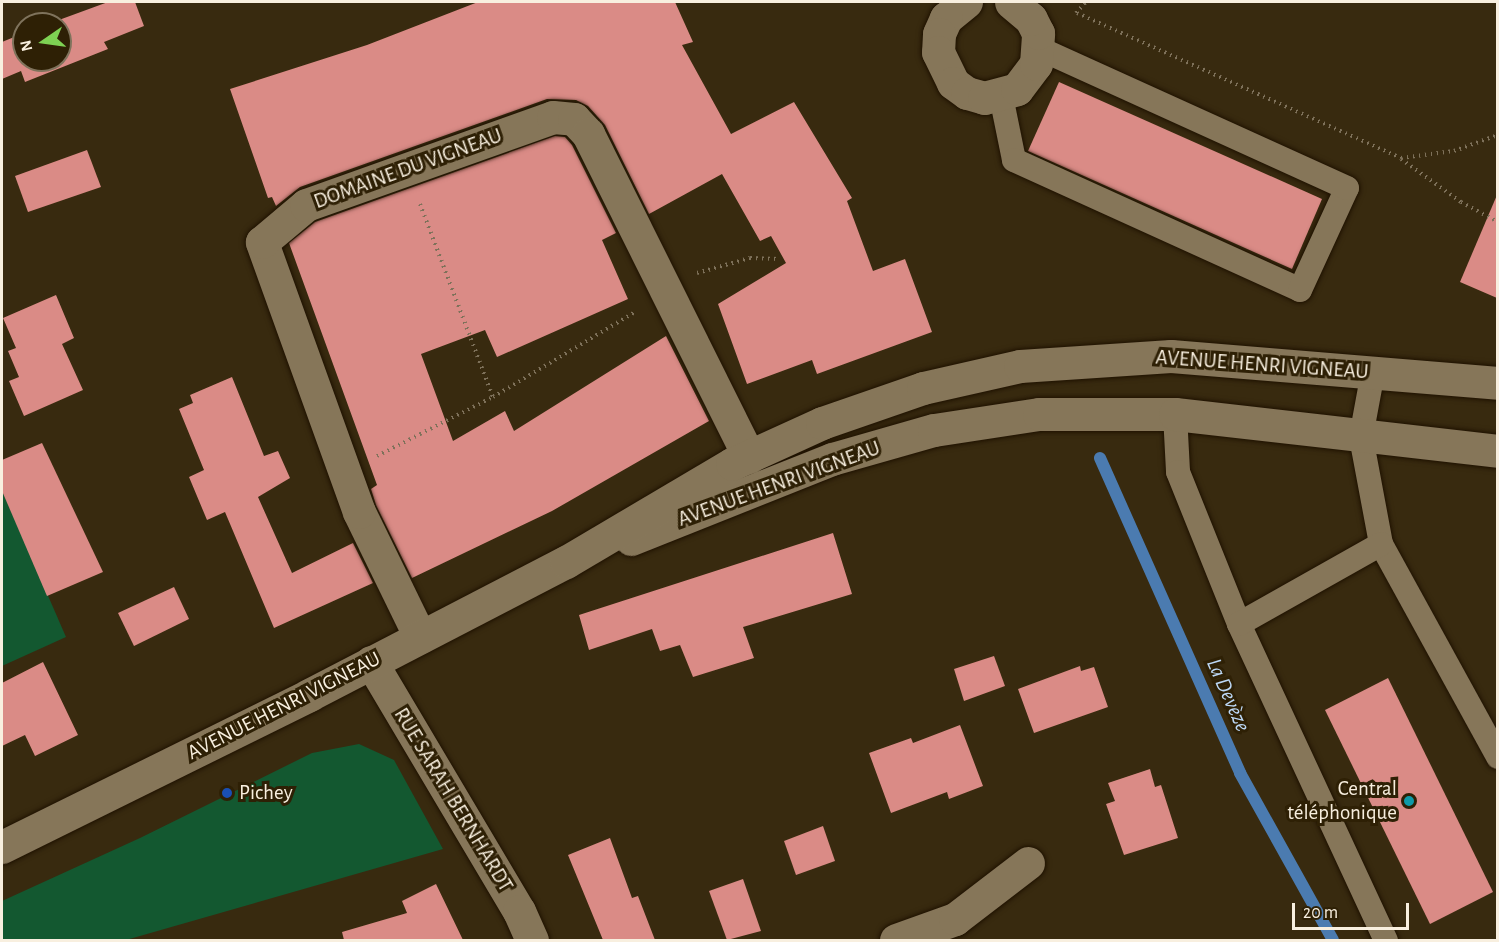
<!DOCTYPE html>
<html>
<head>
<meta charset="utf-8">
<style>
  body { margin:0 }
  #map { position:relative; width:1499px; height:942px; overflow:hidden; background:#382a0f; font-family:"Alegreya Sans",sans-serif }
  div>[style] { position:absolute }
  .green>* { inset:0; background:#135830 }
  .stream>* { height:12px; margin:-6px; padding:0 6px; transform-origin:6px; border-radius:6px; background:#4b7bb0 }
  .building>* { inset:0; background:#da8b86 }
  .path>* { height:4px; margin-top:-2px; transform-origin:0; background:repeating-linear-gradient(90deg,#7e715a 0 1.5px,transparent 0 6px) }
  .roads { filter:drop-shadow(0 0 2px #1f1200) drop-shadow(0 0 2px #1f1200) }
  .service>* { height:24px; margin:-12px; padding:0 12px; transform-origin:12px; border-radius:12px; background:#867659 }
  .minor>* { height:33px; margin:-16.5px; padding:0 16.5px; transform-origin:16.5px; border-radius:16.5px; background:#867659 }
  .tertiary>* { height:33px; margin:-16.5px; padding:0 16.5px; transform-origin:16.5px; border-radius:16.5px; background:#867659 }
  .dots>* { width:16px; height:16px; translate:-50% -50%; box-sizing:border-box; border:3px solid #2e2005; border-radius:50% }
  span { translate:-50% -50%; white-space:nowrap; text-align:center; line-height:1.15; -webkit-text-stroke:6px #2e2005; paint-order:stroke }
  .street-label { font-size:21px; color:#f8efdf }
  .poi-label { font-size:21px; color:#f8efdf }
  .right { translate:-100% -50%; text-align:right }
  .left { translate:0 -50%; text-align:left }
  .water-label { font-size:22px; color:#bdd8f6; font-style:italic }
  .frame { position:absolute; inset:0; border:3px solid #f8efdf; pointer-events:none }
  .north { position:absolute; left:12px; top:12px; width:60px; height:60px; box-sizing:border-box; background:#2e2005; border:2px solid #7f735c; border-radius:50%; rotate:257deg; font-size:16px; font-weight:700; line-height:24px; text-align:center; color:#f8efdf }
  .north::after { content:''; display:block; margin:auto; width:21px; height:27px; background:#7ed153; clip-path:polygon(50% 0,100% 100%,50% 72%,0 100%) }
  .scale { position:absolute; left:1292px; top:903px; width:117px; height:27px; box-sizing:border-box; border:3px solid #f8efdf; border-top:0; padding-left:8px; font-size:18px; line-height:21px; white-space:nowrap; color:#f8efdf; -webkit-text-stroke:4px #2e2005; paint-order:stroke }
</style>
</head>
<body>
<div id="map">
  <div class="green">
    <i style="clip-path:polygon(2px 490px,66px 637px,2px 666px)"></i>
    <i style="clip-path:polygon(359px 744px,394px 760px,443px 849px,126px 940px,2px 940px,2px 901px,140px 838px,312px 753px)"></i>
  </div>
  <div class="stream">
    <i style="left:1100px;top:458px;width:345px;rotate:66deg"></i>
    <i style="left:1240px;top:773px;width:191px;rotate:60.9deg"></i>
  </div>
  <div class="building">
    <i style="clip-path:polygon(108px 2px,135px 2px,144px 26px,104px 42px,108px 49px,25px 82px,21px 71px,2px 79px,2px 42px,24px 33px,24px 60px,60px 60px,60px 24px,48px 24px)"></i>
    <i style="clip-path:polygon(478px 2px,675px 2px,693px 42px,682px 45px,731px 134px,794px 102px,852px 198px,847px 201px,873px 271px,905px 259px,932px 332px,817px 374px,812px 360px,747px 384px,718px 304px,786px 263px,771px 236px,760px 241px,722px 174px,649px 214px,605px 125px,588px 106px,576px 100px,547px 99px,300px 187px,276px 206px,272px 197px,268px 198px,230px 89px,367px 45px)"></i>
    <i style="clip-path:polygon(1059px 82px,1322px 199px,1292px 269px,1028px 151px)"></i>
    <i style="clip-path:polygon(555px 136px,565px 137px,572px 145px,616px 233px,602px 240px,628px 299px,497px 357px,485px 330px,421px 354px,453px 441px,505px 411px,514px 431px,666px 336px,709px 421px,552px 511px,412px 578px,376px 505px,371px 489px,377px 485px,289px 243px,315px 222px)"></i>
    <i style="clip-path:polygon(87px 150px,101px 187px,28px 212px,15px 176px)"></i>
    <i style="clip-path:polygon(1497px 195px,1497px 298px,1460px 282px)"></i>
    <i style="clip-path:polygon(56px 295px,74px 338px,62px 344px,83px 390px,24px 416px,9px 381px,19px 377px,8px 351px,16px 348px,3px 318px)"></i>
    <i style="clip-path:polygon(232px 377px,264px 456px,278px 451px,290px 478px,258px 497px,292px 573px,353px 543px,373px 583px,274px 628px,225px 512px,207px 520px,189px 477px,204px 470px,179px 409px,193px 403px,190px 395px)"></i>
    <i style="clip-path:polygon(42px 443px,103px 572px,47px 596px,2px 491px,2px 460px)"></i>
    <i style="clip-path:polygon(833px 533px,852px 594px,743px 627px,754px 658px,693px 677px,680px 645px,660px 651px,652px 629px,589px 650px,579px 615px)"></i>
    <i style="clip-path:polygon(174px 587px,189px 619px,134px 646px,118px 613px)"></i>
    <i style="clip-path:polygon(994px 656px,1005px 686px,964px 701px,954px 669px)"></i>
    <i style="clip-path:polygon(43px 662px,78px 735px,35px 756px,25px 735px,2px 746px,2px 683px)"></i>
    <i style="clip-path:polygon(1080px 666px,1081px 671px,1094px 667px,1108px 707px,1034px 733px,1018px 689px)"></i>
    <i style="clip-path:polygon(1388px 678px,1493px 892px,1430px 924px,1325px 710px)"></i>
    <i style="clip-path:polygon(960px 725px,983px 786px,949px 799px,947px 792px,891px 813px,869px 753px,911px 738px,913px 743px)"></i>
    <i style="clip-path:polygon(1150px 769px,1155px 787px,1161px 785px,1178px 838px,1124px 855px,1106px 804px,1115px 801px,1108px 783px)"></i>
    <i style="clip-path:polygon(823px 826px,835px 861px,796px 875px,784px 841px)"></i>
    <i style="clip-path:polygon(610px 838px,632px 898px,638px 896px,655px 940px,603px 940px,568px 855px)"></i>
    <i style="clip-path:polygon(743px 879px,761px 931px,727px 940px,709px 891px)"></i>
    <i style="clip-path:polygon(436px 884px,463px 940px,344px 940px,342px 932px,407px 913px,402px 901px)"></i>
  </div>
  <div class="path">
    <i style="left:1076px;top:13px;width:15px;rotate:-48deg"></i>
    <i style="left:1077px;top:13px;width:355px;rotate:24.1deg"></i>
    <i style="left:1401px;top:158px;width:53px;rotate:-7.5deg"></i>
    <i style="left:1454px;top:151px;width:44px;rotate:-20.1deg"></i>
    <i style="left:1401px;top:159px;width:74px;rotate:35.6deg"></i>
    <i style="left:1461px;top:202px;width:42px;rotate:28.4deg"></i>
    <i style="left:420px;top:204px;width:206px;rotate:69.3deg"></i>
    <i style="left:697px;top:273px;width:55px;rotate:-15.8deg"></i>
    <i style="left:750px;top:258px;width:30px;rotate:2deg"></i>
    <i style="left:377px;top:456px;width:130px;rotate:-27deg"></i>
    <i style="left:493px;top:397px;width:165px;rotate:-30.9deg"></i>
  </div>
  <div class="roads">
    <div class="service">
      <i style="left:1001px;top:96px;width:65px;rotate:78.5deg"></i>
      <i style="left:1014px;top:160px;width:314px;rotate:24.4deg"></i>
      <i style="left:1300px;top:290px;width:112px;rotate:-65.3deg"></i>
      <i style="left:1347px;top:188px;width:338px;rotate:-155.6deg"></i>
      <i style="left:1373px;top:372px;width:66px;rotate:100.5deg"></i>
      <i style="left:1361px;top:437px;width:109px;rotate:79.4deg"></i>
      <i style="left:1381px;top:544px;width:243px;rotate:61.2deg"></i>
      <i style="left:1175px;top:414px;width:58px;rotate:87deg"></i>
      <i style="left:1178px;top:472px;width:164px;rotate:68.1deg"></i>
      <i style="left:1239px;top:624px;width:349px;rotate:65.1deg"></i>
      <i style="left:1239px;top:624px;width:163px;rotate:-29.4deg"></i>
    </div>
    <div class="minor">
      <i style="left:966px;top:2px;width:26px;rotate:141deg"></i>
      <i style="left:946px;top:18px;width:17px;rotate:114deg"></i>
      <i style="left:939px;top:34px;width:18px;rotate:93deg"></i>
      <i style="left:938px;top:52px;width:34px;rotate:64deg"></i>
      <i style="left:953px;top:83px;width:17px;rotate:36deg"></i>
      <i style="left:967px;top:93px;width:18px;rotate:16deg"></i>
      <i style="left:984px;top:98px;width:34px;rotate:-15deg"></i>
      <i style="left:1017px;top:89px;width:31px;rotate:-53deg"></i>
      <i style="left:1036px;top:64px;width:31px;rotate:-86deg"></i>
      <i style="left:1038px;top:33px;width:16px;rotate:-117deg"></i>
      <i style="left:1031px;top:19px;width:26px;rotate:-140deg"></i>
      <i style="left:420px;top:637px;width:139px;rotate:-116deg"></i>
      <i style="left:359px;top:512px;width:287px;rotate:-109.8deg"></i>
      <i style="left:262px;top:242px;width:57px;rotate:-40.1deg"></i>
      <i style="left:306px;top:205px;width:262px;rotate:-19.6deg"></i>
      <i style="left:553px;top:117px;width:21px;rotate:5deg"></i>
      <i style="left:574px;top:119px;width:21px;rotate:47deg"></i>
      <i style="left:588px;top:134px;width:361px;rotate:63.5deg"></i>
      <i style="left:371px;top:662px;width:290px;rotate:59.3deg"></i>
      <i style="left:519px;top:911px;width:32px;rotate:66deg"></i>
      <i style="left:896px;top:940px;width:63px;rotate:-19.6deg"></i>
      <i style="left:955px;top:919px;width:92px;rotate:-37.5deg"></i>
    </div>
    <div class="tertiary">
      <i style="left:631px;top:539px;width:216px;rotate:-21.7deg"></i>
      <i style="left:832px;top:459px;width:106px;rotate:-15.9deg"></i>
      <i style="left:934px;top:430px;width:106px;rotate:-8.7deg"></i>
      <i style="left:1039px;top:414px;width:136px"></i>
      <i style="left:1175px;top:414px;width:325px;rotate:6.5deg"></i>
      <i style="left:2px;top:847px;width:343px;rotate:-26.3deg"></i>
      <i style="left:309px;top:695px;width:289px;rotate:-27.4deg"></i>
      <i style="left:566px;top:562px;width:193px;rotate:-30.6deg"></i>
      <i style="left:732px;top:464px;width:99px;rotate:-24.5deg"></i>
      <i style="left:822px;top:423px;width:107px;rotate:-19.1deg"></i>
      <i style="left:923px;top:388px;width:99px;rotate:-12.8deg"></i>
      <i style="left:1020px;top:366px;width:151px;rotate:-3.8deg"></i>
      <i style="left:1171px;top:356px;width:328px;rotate:4.7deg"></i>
    </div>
  </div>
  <div class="dots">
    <i style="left:227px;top:793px;background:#1a4fb4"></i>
    <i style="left:1409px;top:801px;background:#0f9aa8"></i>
  </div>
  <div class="street-label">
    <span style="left:408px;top:169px;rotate:-20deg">DOMAINE DU VIGNEAU</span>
    <span style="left:1262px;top:365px;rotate:4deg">AVENUE HENRI VIGNEAU</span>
    <span style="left:779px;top:484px;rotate:-20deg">AVENUE HENRI VIGNEAU</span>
    <span style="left:284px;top:706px;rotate:-27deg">AVENUE HENRI VIGNEAU</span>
    <span style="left:453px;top:800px;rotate:59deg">RUE SARAH BERNHARDT</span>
  </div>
  <div class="poi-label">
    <span class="right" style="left:1397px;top:801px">Central<br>téléphonique</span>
    <span class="left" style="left:239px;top:793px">Pichey</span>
  </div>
  <div class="water-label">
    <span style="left:1228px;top:695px;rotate:66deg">La Devèze</span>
  </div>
  <div class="frame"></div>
  <div class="north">N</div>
  <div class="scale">20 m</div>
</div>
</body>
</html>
